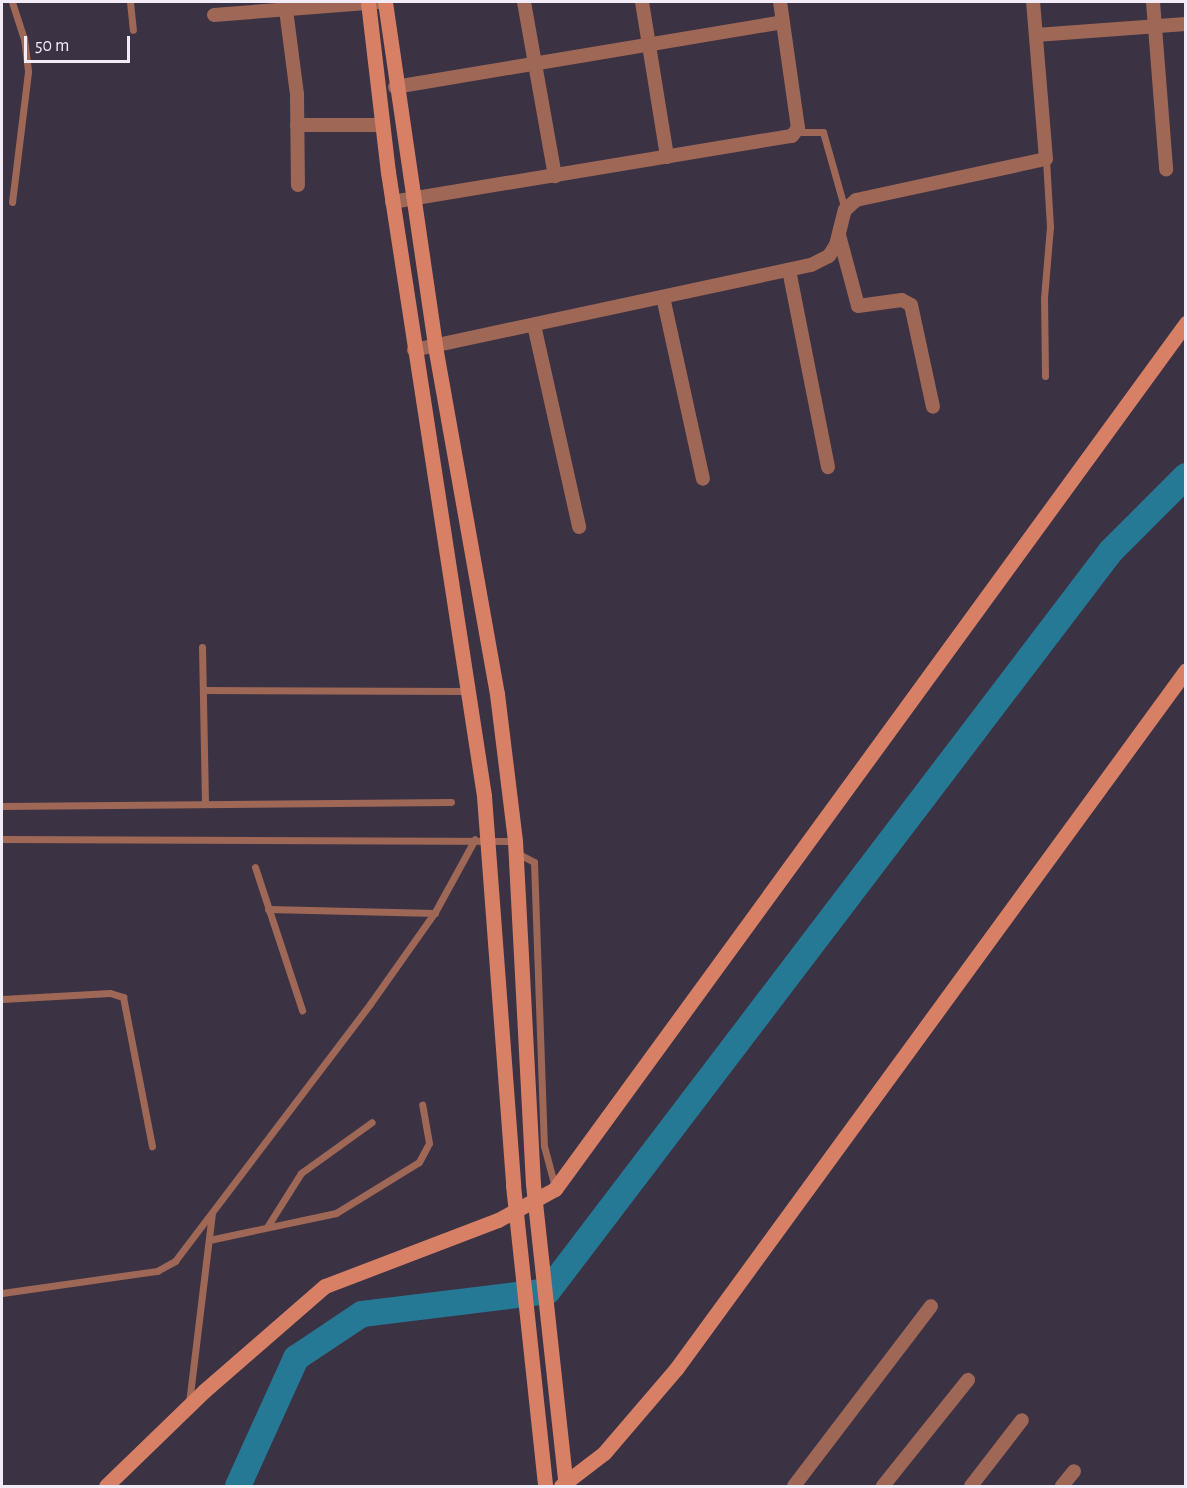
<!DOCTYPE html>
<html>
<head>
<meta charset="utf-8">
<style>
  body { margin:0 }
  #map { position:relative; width:1187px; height:1488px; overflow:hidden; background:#3b3244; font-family:"Alegreya Sans",sans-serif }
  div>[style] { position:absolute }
  .river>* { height:26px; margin:-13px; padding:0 13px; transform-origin:13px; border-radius:13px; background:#267995 }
  .lane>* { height:7px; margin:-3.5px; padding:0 3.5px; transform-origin:3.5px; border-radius:3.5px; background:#9f6756 }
  .street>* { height:14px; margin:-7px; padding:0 7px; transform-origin:7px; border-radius:7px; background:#9f6756 }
  .secondary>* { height:15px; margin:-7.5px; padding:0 7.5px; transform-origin:7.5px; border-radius:7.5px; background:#d88065 }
  .secondary-bridge>* { height:15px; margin:-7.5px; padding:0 7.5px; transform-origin:7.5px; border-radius:7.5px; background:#d88065 }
  span { translate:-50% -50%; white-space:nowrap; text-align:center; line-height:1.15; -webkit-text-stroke:5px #3b3244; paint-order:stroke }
  .frame { position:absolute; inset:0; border:3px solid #f2ecf8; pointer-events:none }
  .scale { position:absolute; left:24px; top:36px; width:106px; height:27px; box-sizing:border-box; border:3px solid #f2ecf8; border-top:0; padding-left:8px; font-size:18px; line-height:21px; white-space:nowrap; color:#f2ecf8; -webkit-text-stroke:4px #3b3244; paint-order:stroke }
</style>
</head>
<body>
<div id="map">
  <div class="river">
    <i style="left:238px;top:1486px;width:141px;rotate:-65.6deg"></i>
    <i style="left:296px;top:1358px;width:79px;rotate:-33.7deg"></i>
    <i style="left:362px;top:1314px;width:187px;rotate:-7deg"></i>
    <i style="left:548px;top:1291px;width:930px;rotate:-52.74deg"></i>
    <i style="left:1111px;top:551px;width:106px;rotate:-45deg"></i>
  </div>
  <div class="lane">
    <i style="left:12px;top:2px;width:38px;rotate:72deg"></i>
    <i style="left:24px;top:38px;width:34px;rotate:83deg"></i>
    <i style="left:28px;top:72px;width:131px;rotate:97deg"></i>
    <i style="left:130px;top:2px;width:28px;rotate:84deg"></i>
    <i style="left:796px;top:132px;width:27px"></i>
    <i style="left:823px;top:132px;width:81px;rotate:74.2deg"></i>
    <i style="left:1045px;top:376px;width:78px;rotate:-90.7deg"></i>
    <i style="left:1044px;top:298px;width:71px;rotate:-85.2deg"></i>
    <i style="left:1050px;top:227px;width:68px;rotate:-93.4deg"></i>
    <i style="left:202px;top:647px;width:157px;rotate:88.9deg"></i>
    <i style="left:203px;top:690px;width:264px;rotate:0.2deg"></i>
    <i style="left:2px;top:806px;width:449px;rotate:-0.5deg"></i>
    <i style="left:2px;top:839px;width:513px;rotate:0.22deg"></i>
    <i style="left:517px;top:853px;width:19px;rotate:28deg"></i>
    <i style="left:534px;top:862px;width:284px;rotate:88deg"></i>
    <i style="left:544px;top:1146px;width:42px;rotate:75deg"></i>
    <i style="left:255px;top:867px;width:151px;rotate:71.8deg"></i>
    <i style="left:268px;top:909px;width:167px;rotate:1.4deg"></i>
    <i style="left:2px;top:999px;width:108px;rotate:-3.2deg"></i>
    <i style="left:110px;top:993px;width:14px;rotate:17deg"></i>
    <i style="left:123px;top:997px;width:152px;rotate:79deg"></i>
    <i style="left:267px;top:1227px;width:64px;rotate:-57.8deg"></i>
    <i style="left:301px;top:1173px;width:87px;rotate:-35.7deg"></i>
    <i style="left:209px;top:1240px;width:130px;rotate:-12deg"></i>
    <i style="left:336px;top:1213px;width:97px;rotate:-31.6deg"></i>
    <i style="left:419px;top:1162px;width:21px;rotate:-62deg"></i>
    <i style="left:429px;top:1143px;width:39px;rotate:-100deg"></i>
    <i style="left:2px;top:1293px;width:157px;rotate:-8.1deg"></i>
    <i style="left:157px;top:1271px;width:21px;rotate:-29deg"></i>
    <i style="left:175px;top:1261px;width:323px;rotate:-52.8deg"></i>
    <i style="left:370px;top:1004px;width:113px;rotate:-54.8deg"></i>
    <i style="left:435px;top:912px;width:83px;rotate:-61.3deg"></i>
    <i style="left:189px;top:1403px;width:190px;rotate:-83.1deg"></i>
  </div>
  <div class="street">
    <i style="left:285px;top:2px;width:93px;rotate:82.6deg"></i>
    <i style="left:297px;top:94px;width:91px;rotate:89.4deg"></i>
    <i style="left:524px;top:2px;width:177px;rotate:79.9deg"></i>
    <i style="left:642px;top:2px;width:157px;rotate:80.8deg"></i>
    <i style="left:1153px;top:2px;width:168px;rotate:85.5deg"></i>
    <i style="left:214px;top:15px;width:166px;rotate:-4.5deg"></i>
    <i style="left:1036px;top:35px;width:150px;rotate:-4.2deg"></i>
    <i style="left:395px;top:87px;width:393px;rotate:-9.5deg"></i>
    <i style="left:297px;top:125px;width:85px"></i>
    <i style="left:392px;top:202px;width:405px;rotate:-9.4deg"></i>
    <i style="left:792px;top:136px;width:10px;rotate:-53deg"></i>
    <i style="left:798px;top:128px;width:127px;rotate:-98.1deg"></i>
    <i style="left:839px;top:235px;width:73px;rotate:75deg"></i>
    <i style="left:858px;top:306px;width:44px;rotate:-7.8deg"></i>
    <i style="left:902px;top:300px;width:10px;rotate:29deg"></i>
    <i style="left:911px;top:305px;width:104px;rotate:77.8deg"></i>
    <i style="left:789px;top:270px;width:201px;rotate:78.8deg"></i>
    <i style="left:663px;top:297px;width:186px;rotate:77.6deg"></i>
    <i style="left:534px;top:325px;width:207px;rotate:77.4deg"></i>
    <i style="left:414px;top:350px;width:406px;rotate:-12.1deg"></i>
    <i style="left:811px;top:265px;width:20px;rotate:-27deg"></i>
    <i style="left:829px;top:256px;width:13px;rotate:-58deg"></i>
    <i style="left:836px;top:245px;width:36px;rotate:-76deg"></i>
    <i style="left:845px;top:210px;width:15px;rotate:-42deg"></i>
    <i style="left:856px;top:200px;width:194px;rotate:-12.2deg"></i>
    <i style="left:1046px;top:159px;width:158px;rotate:-94.7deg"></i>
    <i style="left:794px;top:1486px;width:226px;rotate:-52.7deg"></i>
    <i style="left:883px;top:1486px;width:136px;rotate:-51.3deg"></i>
    <i style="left:971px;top:1486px;width:83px;rotate:-52.3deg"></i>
    <i style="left:1062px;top:1486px;width:19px;rotate:-51deg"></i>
  </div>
  <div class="secondary">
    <i style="left:368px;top:2px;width:171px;rotate:83.3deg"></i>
    <i style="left:388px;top:172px;width:631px;rotate:81.25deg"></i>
    <i style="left:484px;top:796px;width:390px;rotate:85.7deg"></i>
    <i style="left:385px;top:2px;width:348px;rotate:81.7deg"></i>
    <i style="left:435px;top:346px;width:353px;rotate:79.9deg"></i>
    <i style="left:497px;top:694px;width:148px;rotate:83deg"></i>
    <i style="left:515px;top:841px;width:343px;rotate:87deg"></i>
    <i style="left:106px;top:1486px;width:136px;rotate:-44.1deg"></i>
    <i style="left:204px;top:1391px;width:160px;rotate:-41deg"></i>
    <i style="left:325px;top:1286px;width:185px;rotate:-20.9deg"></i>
    <i style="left:498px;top:1220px;width:65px;rotate:-28.5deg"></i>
    <i style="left:555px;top:1189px;width:1072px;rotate:-53.92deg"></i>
    <i style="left:561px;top:1486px;width:54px;rotate:-37.5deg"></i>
    <i style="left:604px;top:1453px;width:111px;rotate:-49.4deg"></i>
    <i style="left:676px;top:1369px;width:865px;rotate:-53.88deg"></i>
  </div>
  <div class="secondary-bridge">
    <i style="left:533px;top:1184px;width:304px;rotate:83.8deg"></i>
    <i style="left:513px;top:1185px;width:303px;rotate:83.9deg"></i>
  </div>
  <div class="frame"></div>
  <div class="scale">50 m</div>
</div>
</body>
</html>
